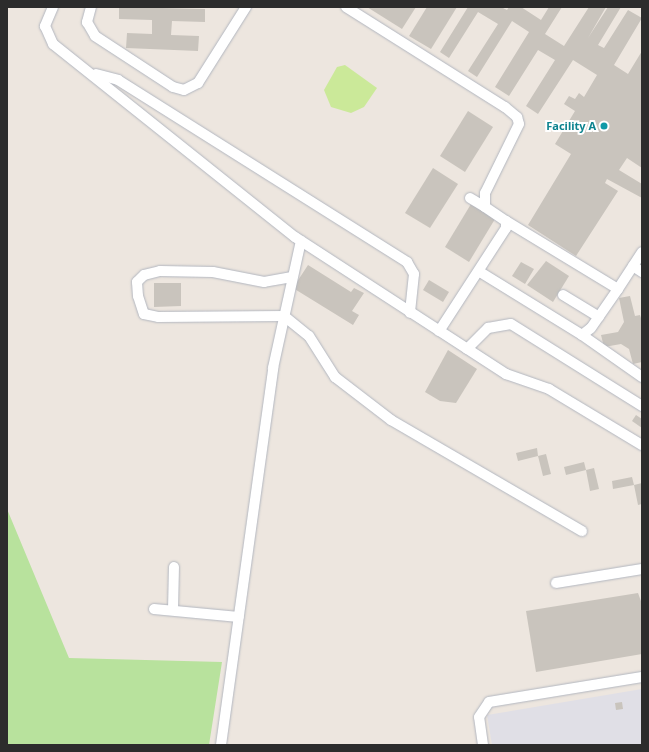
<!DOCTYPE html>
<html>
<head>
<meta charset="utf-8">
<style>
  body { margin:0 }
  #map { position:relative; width:649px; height:752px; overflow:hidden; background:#ede6df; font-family:"Noto Sans",sans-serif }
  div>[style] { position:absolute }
  .industrial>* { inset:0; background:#e0dfe6 }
  .green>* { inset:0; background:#b8e29d }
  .pitch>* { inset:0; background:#cbe999 }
  .building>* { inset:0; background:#c9c4bd }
  .roads { filter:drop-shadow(0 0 1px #b2b6bf) drop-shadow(0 0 1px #b2b6bf) }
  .minor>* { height:10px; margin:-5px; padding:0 5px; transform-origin:5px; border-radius:5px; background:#fff }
  .dots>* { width:11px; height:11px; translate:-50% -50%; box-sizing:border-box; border:2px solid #fff; border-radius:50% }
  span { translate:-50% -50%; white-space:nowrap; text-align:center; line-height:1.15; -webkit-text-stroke:4px #fff; paint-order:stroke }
  .culture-label { font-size:11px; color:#0d838f; font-weight:700 }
  .right { translate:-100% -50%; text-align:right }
  .frame { position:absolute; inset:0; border:8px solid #2c2c2c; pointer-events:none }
</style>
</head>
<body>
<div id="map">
  <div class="industrial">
    <i style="clip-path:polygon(642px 689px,642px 745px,492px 745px,487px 715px)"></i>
  </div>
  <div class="green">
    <i style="clip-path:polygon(7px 509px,69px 658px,222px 662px,209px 745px,7px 745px)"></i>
  </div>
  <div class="pitch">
    <i style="clip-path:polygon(345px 65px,377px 88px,364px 107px,351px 113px,331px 107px,324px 90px,337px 67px)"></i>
  </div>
  <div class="building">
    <i style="clip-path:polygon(119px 7px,205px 9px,205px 22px,172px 21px,171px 35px,199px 36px,198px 51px,126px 48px,127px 33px,152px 34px,152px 20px,119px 19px)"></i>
    <i style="clip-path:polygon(367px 7px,416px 7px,402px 29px)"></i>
    <i style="clip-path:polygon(427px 7px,457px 7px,431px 49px,409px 36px)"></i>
    <i style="clip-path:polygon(468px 7px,501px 7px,507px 10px,509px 7px,521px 7px,541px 20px,549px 7px,562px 7px,545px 34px,564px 46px,589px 7px,606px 7px,588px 38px,608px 7px,621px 7px,598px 45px,604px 48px,628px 10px,642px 18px,614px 65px,628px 74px,642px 51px,642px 168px,627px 158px,619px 170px,642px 184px,642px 198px,607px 179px,605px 183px,618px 191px,576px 256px,528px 225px,571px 154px,555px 144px,575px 111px,564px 104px,569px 96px,575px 99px,579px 93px,584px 97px,597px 75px,573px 60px,538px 114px,526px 106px,555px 60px,538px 50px,509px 96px,495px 87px,529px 32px,512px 21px,477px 77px,468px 71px,498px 24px,478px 12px,449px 58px,440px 52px)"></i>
    <i style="clip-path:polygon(468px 111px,493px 127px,465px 172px,440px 156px)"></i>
    <i style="clip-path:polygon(433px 168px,458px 184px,430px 228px,405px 213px)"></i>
    <i style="clip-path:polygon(471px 204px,495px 219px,469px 262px,445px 247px)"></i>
    <i style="clip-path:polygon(546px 261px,569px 276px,553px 302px,527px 285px)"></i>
    <i style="clip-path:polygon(521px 262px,534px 269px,525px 284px,512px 276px)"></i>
    <i style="clip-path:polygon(308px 265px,351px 292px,354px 288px,364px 293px,352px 311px,359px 315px,353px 325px,293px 288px)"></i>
    <i style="clip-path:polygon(429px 280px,449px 292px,443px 302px,423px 290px)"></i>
    <i style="clip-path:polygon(154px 283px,181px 283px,181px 306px,154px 307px)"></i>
    <i style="clip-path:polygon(630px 296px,635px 316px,640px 315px,642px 321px,642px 362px,633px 364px,629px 349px,621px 344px,604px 347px,601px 335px,618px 332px,624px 322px,619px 298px)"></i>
    <i style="clip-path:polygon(448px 350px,477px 369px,456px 403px,440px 401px,425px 392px)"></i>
    <i style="clip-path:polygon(636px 415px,642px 419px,642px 428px,632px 421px)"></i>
    <i style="clip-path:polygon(537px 448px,538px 456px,518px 461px,516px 453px)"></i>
    <i style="clip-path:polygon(546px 454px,551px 474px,543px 476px,538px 456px)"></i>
    <i style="clip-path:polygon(584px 462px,586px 470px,566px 475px,564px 467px)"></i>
    <i style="clip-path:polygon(594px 468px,599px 489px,590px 491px,586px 470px)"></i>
    <i style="clip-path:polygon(632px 477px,634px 485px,642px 483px,642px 504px,638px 505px,634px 485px,613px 489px,612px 481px)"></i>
    <i style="clip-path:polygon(638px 593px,642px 604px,642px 654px,536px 672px,526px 611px)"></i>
    <i style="clip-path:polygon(622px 702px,623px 709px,616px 710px,615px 703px)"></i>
  </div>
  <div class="roads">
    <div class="minor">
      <i style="left:53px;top:7px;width:21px;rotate:113deg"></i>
      <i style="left:45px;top:26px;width:20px;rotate:66deg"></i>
      <i style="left:53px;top:44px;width:310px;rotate:38.6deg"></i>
      <i style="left:295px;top:237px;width:252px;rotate:33deg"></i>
      <i style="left:506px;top:374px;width:46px;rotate:19.2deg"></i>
      <i style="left:549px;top:389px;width:109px;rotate:31.1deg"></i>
      <i style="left:91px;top:7px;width:16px;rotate:105deg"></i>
      <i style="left:87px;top:22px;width:16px;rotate:60deg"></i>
      <i style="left:95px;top:36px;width:93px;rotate:33.2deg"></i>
      <i style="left:173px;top:87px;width:11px;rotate:15deg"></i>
      <i style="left:184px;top:90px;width:16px;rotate:-27deg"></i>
      <i style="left:198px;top:83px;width:90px;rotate:-57.7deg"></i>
      <i style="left:346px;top:7px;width:188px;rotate:32.2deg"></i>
      <i style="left:505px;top:107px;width:16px;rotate:40deg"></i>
      <i style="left:517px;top:117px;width:7px;rotate:74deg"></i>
      <i style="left:519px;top:124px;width:77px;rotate:116.2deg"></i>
      <i style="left:485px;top:193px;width:14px;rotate:90deg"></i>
      <i style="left:485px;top:207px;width:25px;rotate:34deg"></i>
      <i style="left:506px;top:221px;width:7px;rotate:90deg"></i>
      <i style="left:506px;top:228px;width:123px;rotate:123deg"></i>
      <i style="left:96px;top:74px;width:23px;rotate:15deg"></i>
      <i style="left:118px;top:80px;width:342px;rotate:32.2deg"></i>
      <i style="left:407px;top:262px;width:14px;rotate:60deg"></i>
      <i style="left:414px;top:274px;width:39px;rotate:96deg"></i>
      <i style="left:470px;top:198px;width:17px;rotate:31deg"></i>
      <i style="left:633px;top:266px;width:11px;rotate:34deg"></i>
      <i style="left:480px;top:272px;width:120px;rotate:31.7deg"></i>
      <i style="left:582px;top:335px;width:11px;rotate:-38deg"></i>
      <i style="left:591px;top:328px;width:47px;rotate:-55.3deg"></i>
      <i style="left:618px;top:289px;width:131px;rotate:-148.7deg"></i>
      <i style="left:292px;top:277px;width:28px;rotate:170deg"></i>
      <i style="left:264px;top:282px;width:52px;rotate:-168.9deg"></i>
      <i style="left:213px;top:272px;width:53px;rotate:-178.9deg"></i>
      <i style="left:160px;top:271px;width:16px;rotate:166deg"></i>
      <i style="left:144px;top:275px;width:10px;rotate:135deg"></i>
      <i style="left:137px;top:282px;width:14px;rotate:86deg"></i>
      <i style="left:138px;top:296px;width:19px;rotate:72deg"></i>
      <i style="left:144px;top:314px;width:14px;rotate:12deg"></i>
      <i style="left:158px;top:317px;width:126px;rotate:-0.5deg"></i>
      <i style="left:284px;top:316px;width:32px;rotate:39deg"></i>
      <i style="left:309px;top:336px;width:49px;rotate:57.6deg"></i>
      <i style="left:335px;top:377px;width:71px;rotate:37.5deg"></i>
      <i style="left:391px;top:420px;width:221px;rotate:30.2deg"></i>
      <i style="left:618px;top:289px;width:44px;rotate:-57deg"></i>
      <i style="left:563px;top:295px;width:42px;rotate:31.4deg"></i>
      <i style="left:582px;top:335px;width:73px;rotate:35deg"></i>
      <i style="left:467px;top:349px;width:30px;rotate:-45deg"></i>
      <i style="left:488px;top:328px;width:23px;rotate:-10deg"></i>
      <i style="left:511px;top:324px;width:155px;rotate:32deg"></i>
      <i style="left:556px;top:583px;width:87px;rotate:-9.2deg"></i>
      <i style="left:154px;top:609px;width:85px;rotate:5.4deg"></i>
      <i style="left:173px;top:610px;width:43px;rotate:-88.7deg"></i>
      <i style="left:221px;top:745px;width:381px;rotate:-82.1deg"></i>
      <i style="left:273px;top:368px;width:130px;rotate:-77.6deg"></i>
      <i style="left:483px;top:745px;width:28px;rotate:-98deg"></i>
      <i style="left:479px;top:717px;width:18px;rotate:-56deg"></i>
      <i style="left:489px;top:702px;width:155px;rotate:-9.3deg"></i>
    </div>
  </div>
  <div class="dots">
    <i style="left:604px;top:126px;background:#0f9aa8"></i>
  </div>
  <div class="culture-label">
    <span class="right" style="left:596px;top:126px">Facility A</span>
  </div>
  <div class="frame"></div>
</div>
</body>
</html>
